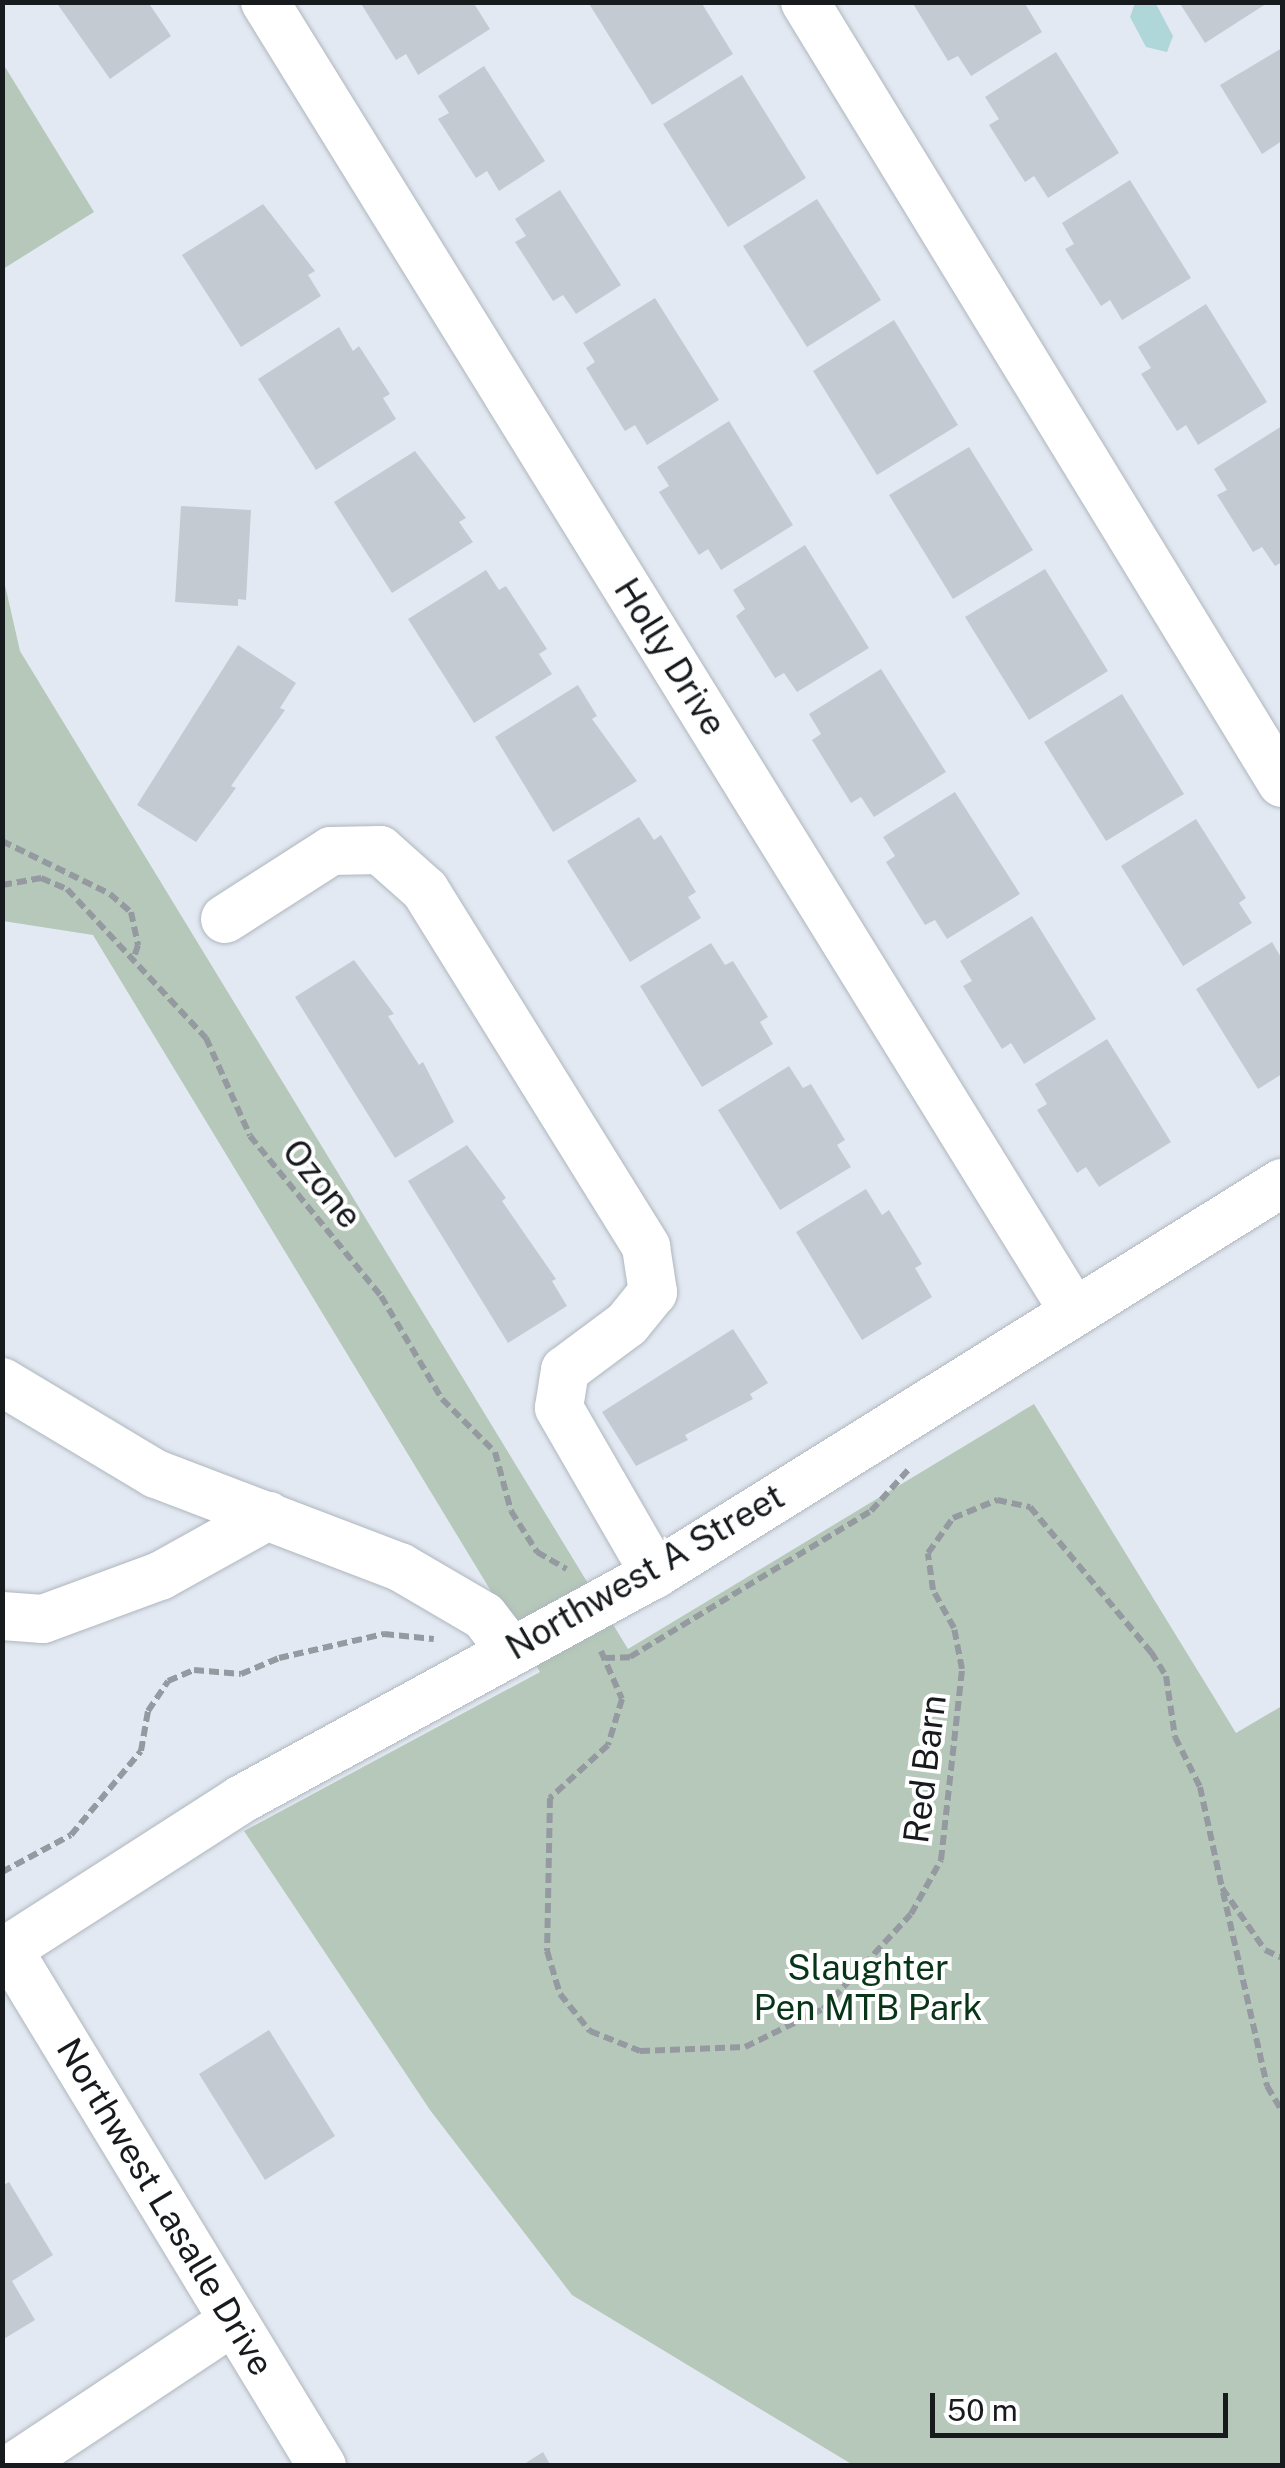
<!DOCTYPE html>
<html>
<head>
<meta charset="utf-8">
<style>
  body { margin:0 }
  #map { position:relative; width:1285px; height:2468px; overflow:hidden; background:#e3e9f2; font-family:"Public Sans",sans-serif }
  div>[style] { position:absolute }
  .green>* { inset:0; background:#b5c8b9 }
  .water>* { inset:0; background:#afd6d9 }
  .building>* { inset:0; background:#c4cad2 }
  .path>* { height:6px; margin-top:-3px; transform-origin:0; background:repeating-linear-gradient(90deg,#959aa1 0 10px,transparent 0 15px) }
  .roads { filter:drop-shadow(0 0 2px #afb6be) drop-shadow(0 0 2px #afb6be) }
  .minor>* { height:48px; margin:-24px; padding:0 24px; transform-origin:24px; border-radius:24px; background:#fff }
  span { translate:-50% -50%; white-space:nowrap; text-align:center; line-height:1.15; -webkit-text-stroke:8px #fff; paint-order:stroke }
  .street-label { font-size:35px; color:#181b1e }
  .park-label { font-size:35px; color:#083518 }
  .frame { position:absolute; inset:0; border:5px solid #181b1e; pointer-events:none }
  .scale { position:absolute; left:930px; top:2393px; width:298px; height:45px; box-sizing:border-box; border:5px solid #181b1e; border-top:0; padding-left:12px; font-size:30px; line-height:35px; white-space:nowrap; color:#181b1e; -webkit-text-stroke:8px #fff; paint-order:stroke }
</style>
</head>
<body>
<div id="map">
  <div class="green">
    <i style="clip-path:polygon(2px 62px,94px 212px,3px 269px,2px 269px)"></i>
    <i style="clip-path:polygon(2px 572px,20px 651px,628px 1649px,1034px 1404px,1236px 1733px,1282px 1706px,1282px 2465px,853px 2465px,572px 2295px,430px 2110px,244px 1831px,540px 1672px,93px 935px,3px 921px)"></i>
  </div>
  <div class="water">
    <i style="clip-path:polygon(1135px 3px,1156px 4px,1173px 36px,1167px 52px,1146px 47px,1130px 17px)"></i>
  </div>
  <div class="building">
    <i style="clip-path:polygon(56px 2px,148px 2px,171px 36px,110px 79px)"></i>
    <i style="clip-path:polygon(360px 2px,473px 2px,490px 29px,418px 75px,406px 54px,396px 60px)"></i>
    <i style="clip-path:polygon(588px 2px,701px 2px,733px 54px,652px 105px)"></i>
    <i style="clip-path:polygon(912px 2px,1024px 2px,1042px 32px,971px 76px,958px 56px,948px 61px)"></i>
    <i style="clip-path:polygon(1179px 2px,1269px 2px,1205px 43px)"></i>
    <i style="clip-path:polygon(1282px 48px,1282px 141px,1262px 154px,1220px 85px)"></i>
    <i style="clip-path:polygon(1056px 52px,1119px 153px,1048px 198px,1034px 176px,1025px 182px,989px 125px,999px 119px,985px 97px)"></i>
    <i style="clip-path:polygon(484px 66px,545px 161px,499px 191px,487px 171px,476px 178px,438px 119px,449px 113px,438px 96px)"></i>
    <i style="clip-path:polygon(742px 75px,806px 178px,728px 227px,663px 124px)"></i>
    <i style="clip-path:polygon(1130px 180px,1191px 278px,1122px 320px,1110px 300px,1101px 306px,1065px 249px,1074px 244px,1062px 223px)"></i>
    <i style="clip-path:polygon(560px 190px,621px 285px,576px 314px,563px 295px,553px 301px,515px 242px,526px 236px,515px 219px)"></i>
    <i style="clip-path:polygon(817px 199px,881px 300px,807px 347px,743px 246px)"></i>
    <i style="clip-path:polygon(263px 204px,315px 271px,308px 275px,321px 296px,241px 347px,182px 255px)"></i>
    <i style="clip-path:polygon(655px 298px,719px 400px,647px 445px,635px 425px,625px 431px,586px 368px,595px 362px,583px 343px)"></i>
    <i style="clip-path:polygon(1206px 304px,1267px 402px,1198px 445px,1186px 425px,1177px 431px,1141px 374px,1151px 368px,1138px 347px)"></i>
    <i style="clip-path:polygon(894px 320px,958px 425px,877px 475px,813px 371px)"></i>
    <i style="clip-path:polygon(339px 327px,353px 351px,359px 346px,390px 394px,383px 398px,396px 419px,316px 470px,258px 379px)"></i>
    <i style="clip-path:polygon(729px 421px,793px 525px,721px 570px,708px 549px,699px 555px,659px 492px,669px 486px,657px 467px)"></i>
    <i style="clip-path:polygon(1282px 426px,1282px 562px,1275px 566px,1262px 547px,1253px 552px,1217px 495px,1227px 490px,1214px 469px)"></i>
    <i style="clip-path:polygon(969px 447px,1033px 550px,953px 599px,889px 495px)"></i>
    <i style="clip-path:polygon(415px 451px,466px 518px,459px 522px,473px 542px,392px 593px,334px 502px)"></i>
    <i style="clip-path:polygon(181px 506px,251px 510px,246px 600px,238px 599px,238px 606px,175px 602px)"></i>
    <i style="clip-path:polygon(805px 545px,869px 648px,797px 692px,784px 673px,775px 678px,736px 616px,745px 609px,733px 590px)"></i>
    <i style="clip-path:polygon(1045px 569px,1108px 671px,1029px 720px,965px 617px)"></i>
    <i style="clip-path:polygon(486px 570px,499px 590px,506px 586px,547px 649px,539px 654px,552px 674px,474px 723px,408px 619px)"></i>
    <i style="clip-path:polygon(238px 645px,296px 683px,280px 708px,285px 710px,231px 786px,236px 788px,196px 842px,137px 805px)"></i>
    <i style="clip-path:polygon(881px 669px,946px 772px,874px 817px,861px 797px,851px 803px,812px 740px,821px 734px,809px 714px)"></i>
    <i style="clip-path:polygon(578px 685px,597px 716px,592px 719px,637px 781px,553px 832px,495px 737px)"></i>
    <i style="clip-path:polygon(1122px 694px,1184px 794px,1106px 841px,1044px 742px)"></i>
    <i style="clip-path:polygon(955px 792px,1020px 894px,947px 939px,935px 920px,925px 925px,886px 862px,895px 856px,883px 837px)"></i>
    <i style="clip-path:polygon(639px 817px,654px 840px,661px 835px,696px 892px,688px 897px,701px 918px,630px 962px,567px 861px)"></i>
    <i style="clip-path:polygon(1196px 819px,1246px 898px,1239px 903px,1252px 923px,1183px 966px,1121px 866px)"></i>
    <i style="clip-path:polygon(1032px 916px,1096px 1019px,1024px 1064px,1011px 1043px,1002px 1049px,963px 986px,972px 981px,960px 961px)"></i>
    <i style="clip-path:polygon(1272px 942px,1282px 959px,1282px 1074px,1258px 1089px,1196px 989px)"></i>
    <i style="clip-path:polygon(711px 943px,725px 965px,733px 961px,768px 1017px,760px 1022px,773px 1044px,702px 1087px,640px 986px)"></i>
    <i style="clip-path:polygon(354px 960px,394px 1014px,388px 1016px,419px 1065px,423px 1062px,454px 1122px,395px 1158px,295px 997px)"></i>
    <i style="clip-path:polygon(1107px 1039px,1171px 1142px,1099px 1187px,1086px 1167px,1077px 1173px,1037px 1110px,1047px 1104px,1035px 1084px)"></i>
    <i style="clip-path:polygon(789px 1066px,803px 1088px,811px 1084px,845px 1140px,837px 1145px,851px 1167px,780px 1210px,718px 1110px)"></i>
    <i style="clip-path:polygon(467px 1145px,506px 1198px,502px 1201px,556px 1279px,552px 1281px,567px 1306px,508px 1343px,408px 1181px)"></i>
    <i style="clip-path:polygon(866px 1189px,882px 1215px,889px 1210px,922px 1264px,915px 1268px,932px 1297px,862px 1340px,796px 1232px)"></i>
    <i style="clip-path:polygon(733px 1329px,768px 1383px,750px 1394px,753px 1399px,685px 1435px,688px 1440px,636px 1466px,602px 1412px)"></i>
    <i style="clip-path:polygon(269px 2030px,335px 2136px,265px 2180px,199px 2074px)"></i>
    <i style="clip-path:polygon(9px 2182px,53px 2255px,12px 2281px,35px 2320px,2px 2340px,2px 2186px)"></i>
    <i style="clip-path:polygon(543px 2452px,551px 2466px,521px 2466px)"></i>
  </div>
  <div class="path">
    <i style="left:2px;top:841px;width:120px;rotate:26.1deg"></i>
    <i style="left:110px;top:894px;width:28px;rotate:41deg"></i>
    <i style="left:131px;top:912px;width:34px;rotate:78deg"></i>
    <i style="left:138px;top:945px;width:16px;rotate:108deg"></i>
    <i style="left:2px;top:885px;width:40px;rotate:-10deg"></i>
    <i style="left:41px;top:878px;width:28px;rotate:23deg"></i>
    <i style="left:67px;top:889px;width:204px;rotate:47deg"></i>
    <i style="left:206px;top:1038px;width:107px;rotate:65.8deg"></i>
    <i style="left:250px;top:1136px;width:207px;rotate:50.7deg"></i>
    <i style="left:381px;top:1296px;width:120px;rotate:59.4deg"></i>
    <i style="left:442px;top:1399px;width:75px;rotate:45deg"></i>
    <i style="left:495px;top:1452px;width:61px;rotate:74.8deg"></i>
    <i style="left:511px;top:1511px;width:49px;rotate:57.6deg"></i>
    <i style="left:537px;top:1552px;width:34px;rotate:30deg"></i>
    <i style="left:601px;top:1651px;width:52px;rotate:66.4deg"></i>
    <i style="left:622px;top:1699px;width:48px;rotate:106.9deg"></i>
    <i style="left:608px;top:1745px;width:79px;rotate:137.6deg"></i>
    <i style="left:550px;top:1798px;width:153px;rotate:91.1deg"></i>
    <i style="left:547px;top:1951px;width:45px;rotate:73.2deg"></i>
    <i style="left:560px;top:1994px;width:48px;rotate:51deg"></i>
    <i style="left:590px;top:2031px;width:54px;rotate:21.8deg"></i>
    <i style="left:640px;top:2051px;width:105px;rotate:-2.2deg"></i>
    <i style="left:745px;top:2047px;width:87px;rotate:-26deg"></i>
    <i style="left:823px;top:2009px;width:129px;rotate:-47.2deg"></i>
    <i style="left:911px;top:1914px;width:62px;rotate:-60.9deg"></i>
    <i style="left:941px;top:1860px;width:192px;rotate:-83.7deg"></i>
    <i style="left:962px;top:1669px;width:42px;rotate:-101deg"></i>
    <i style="left:954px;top:1628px;width:43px;rotate:-118.9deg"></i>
    <i style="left:933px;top:1590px;width:37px;rotate:-98deg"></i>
    <i style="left:928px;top:1553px;width:43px;rotate:-54.5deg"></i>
    <i style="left:953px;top:1518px;width:48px;rotate:-22.2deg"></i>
    <i style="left:997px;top:1500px;width:34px;rotate:12deg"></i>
    <i style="left:1030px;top:1507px;width:189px;rotate:50.2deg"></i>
    <i style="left:1151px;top:1652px;width:28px;rotate:58deg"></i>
    <i style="left:1166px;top:1676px;width:62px;rotate:81.6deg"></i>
    <i style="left:1175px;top:1737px;width:56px;rotate:63.4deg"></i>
    <i style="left:1200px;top:1787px;width:103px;rotate:77.7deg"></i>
    <i style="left:1222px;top:1888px;width:75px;rotate:55.3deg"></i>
    <i style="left:1265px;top:1950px;width:19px;rotate:25deg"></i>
    <i style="left:605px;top:1658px;width:25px;rotate:-2deg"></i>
    <i style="left:630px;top:1657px;width:282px;rotate:-31.2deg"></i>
    <i style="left:871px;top:1511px;width:57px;rotate:-47.9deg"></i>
    <i style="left:2px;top:1872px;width:78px;rotate:-28.2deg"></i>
    <i style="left:71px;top:1835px;width:109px;rotate:-50.2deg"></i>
    <i style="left:141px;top:1751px;width:41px;rotate:-80.1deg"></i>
    <i style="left:148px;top:1711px;width:36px;rotate:-56deg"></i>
    <i style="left:168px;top:1681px;width:28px;rotate:-23deg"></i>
    <i style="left:194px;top:1670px;width:47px;rotate:4.9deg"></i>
    <i style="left:241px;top:1674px;width:41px;rotate:-22.8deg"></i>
    <i style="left:279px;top:1658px;width:108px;rotate:-12.9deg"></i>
    <i style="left:384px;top:1634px;width:50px;rotate:5.7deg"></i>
    <i style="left:1223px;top:1892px;width:199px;rotate:77.2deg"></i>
    <i style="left:1267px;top:2086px;width:29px;rotate:59deg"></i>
  </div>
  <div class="roads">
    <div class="minor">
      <i style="left:265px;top:2px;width:1540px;rotate:58.3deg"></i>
      <i style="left:805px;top:2px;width:915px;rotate:58.59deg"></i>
      <i style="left:225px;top:919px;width:126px;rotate:-32.7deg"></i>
      <i style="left:331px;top:851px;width:49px;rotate:-1.2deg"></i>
      <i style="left:380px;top:850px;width:60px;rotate:41.6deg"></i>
      <i style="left:425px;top:890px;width:420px;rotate:58.2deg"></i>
      <i style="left:646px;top:1247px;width:46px;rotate:81.2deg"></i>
      <i style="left:653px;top:1292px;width:41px;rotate:129.1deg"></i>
      <i style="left:627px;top:1324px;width:77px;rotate:143.4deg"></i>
      <i style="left:565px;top:1370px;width:38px;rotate:99deg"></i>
      <i style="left:559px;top:1408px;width:192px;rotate:60deg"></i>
      <i style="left:2px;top:1382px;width:179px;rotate:30.9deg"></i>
      <i style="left:156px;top:1474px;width:261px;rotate:20.9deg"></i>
      <i style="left:400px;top:1567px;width:97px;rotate:30.3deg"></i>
      <i style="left:484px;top:1616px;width:43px;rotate:52.6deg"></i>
      <i style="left:2px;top:1616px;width:41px;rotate:4.2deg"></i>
      <i style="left:43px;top:1619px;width:125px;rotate:-20.2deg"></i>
      <i style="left:160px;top:1576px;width:124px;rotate:-29.1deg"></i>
      <i style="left:8px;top:1949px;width:605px;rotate:58.73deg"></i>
      <i style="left:2px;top:1953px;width:283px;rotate:-32.7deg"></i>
      <i style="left:240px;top:1800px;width:473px;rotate:-28.6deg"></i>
      <i style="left:655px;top:1574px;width:739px;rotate:-31.95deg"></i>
      <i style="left:15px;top:2466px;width:262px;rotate:-33.6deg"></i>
    </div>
  </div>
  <div class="street-label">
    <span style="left:670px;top:657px;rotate:58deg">Holly Drive</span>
    <span style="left:322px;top:1184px;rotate:51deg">Ozone</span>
    <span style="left:645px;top:1572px;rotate:-30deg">Northwest A Street</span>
    <span style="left:925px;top:1769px;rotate:-83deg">Red Barn</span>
    <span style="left:165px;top:2207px;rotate:59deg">Northwest Lasalle Drive</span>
  </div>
  <div class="park-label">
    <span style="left:868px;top:1988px">Slaughter<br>Pen MTB Park</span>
  </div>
  <div class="frame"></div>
  <div class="scale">50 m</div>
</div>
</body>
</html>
